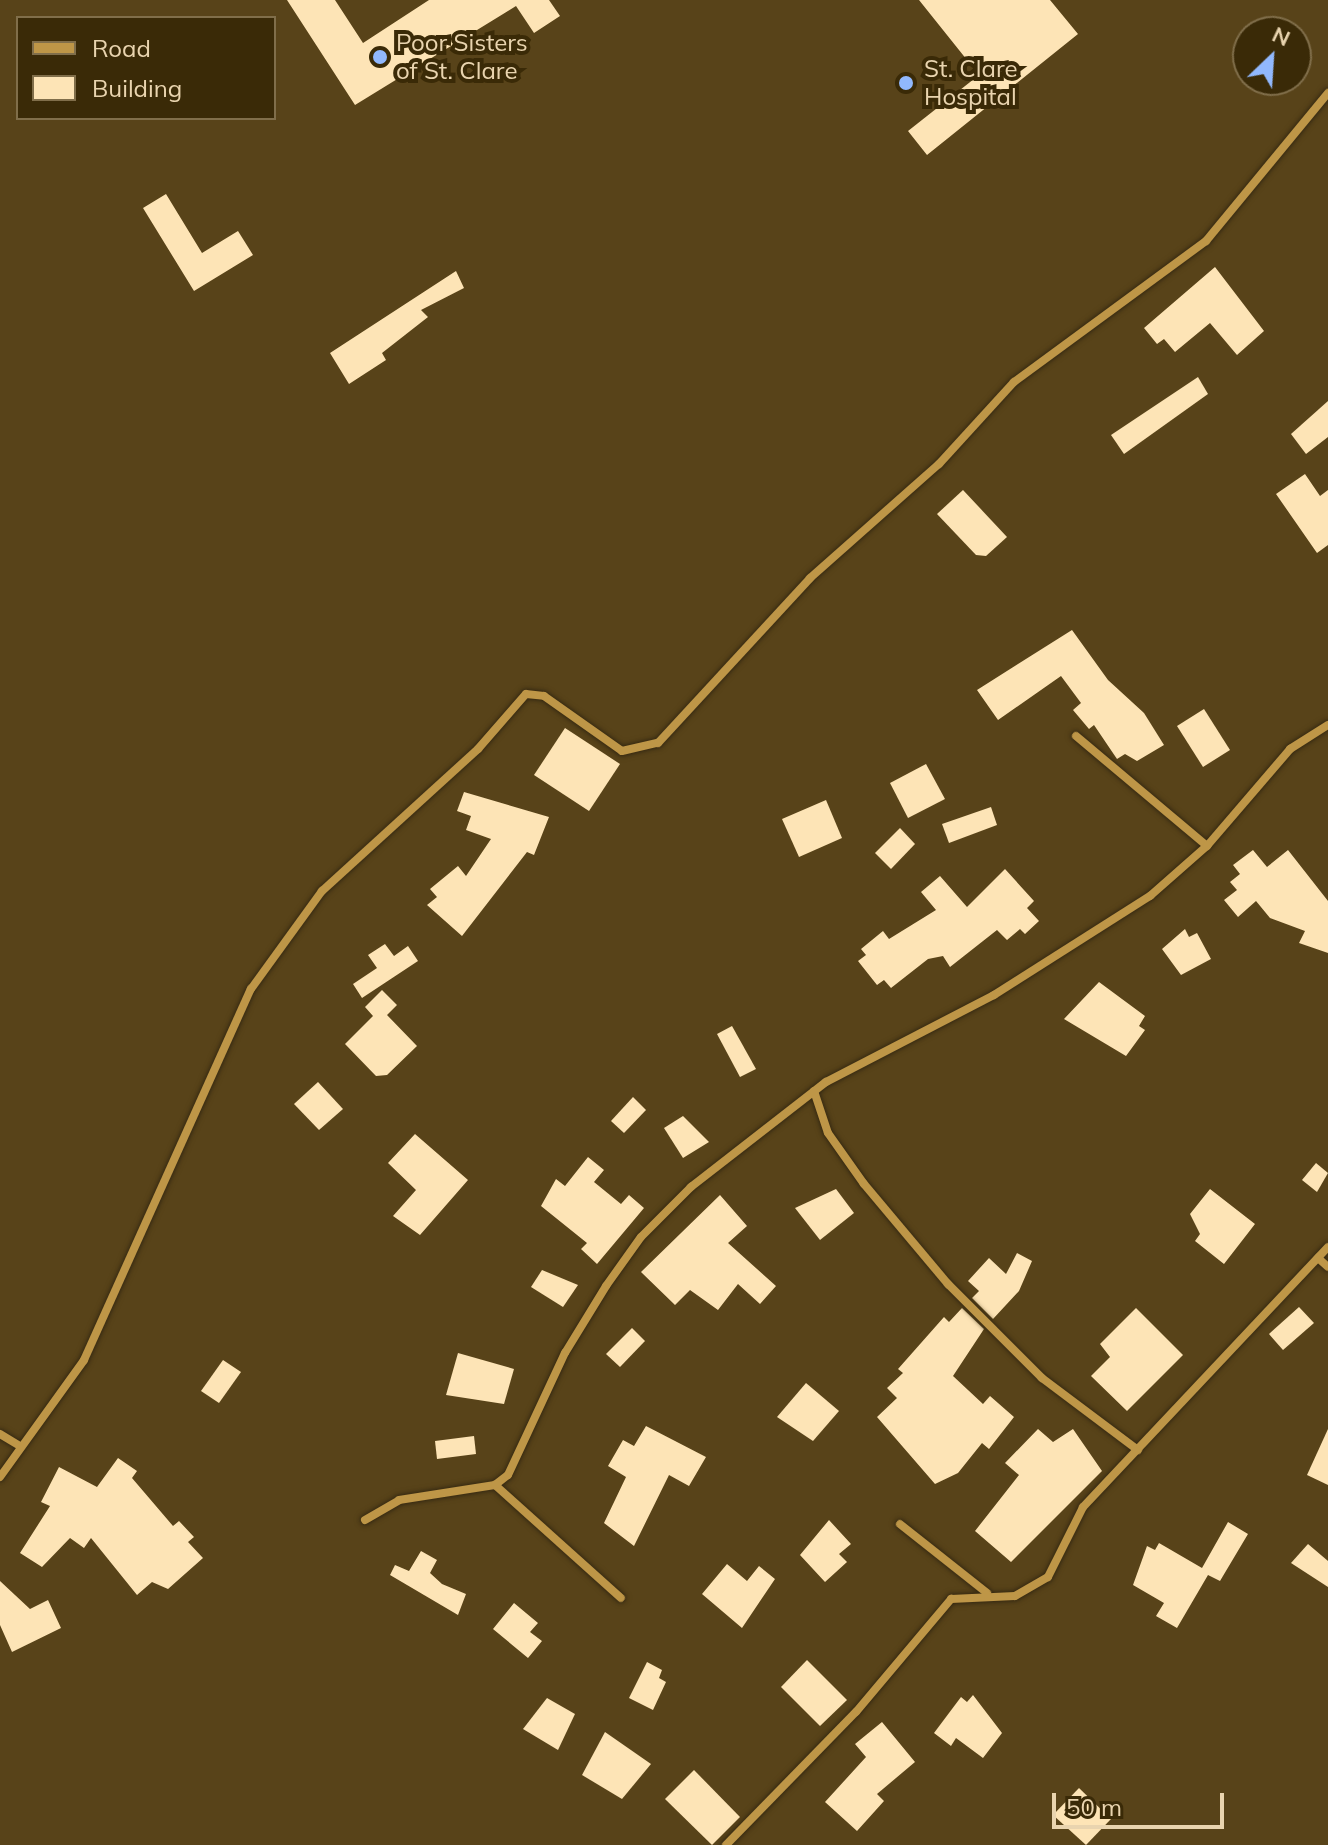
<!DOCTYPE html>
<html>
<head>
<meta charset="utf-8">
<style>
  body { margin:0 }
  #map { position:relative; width:1328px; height:1845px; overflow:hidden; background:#584319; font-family:Mulish,sans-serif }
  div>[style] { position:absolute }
  .building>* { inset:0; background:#fde4b6 }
  .roads { filter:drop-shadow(0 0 2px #372a12) drop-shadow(0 0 2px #372a12) }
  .street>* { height:8px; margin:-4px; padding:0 4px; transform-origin:4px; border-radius:4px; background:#be9647 }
  .dots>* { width:22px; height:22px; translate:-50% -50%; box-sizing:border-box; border:4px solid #3a2a07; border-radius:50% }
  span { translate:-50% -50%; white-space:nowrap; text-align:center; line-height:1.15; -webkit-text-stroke:8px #3a2a07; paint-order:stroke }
  .poi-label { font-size:24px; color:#e9d4af }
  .left { translate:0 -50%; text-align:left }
  .legend { position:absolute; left:16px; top:16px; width:260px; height:104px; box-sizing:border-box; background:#3a2a07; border:2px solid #806e4a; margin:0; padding:10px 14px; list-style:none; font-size:24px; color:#e9d4af }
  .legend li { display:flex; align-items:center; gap:16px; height:40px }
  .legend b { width:40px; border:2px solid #806e4a }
  .north { position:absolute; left:1232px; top:16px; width:80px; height:80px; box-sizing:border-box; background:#3a2a07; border:2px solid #806e4a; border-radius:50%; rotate:25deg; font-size:22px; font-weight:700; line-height:32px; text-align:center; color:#e9d4af }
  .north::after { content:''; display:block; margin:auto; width:28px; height:36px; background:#91b8fd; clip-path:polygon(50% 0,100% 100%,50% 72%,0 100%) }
  .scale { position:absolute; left:1052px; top:1793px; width:172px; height:36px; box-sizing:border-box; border:4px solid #e9d4af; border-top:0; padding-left:10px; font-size:24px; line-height:28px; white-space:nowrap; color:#e9d4af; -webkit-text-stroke:6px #3a2a07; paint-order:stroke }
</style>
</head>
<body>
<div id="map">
  <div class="building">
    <i style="clip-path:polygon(287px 0,335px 0,363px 43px,429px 0,549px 0,560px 16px,534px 33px,516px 6px,355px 105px)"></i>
    <i style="clip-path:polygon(919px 0,1050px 0,1078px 34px,927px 155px,908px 131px,979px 75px)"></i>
    <i style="clip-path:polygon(166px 194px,202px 253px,238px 231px,253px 255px,194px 291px,143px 208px)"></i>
    <i style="clip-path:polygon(1215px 267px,1264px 331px,1237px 355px,1210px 323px,1175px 352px,1164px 339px,1157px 344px,1144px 328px)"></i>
    <i style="clip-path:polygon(456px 271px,464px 288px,421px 310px,428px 317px,382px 353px,386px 360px,349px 384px,330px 353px)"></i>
    <i style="clip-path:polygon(1198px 377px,1208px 394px,1124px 454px,1111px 435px)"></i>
    <i style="clip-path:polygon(1328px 401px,1328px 437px,1306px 454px,1291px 434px)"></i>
    <i style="clip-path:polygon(1305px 474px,1320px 496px,1328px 490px,1328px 545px,1317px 553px,1276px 494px)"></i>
    <i style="clip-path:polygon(963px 490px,1007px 537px,986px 556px,976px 555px,937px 514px)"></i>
    <i style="clip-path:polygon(1072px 630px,1108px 680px,1144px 713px,1164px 745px,1137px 761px,1125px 754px,1117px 759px,1094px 725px,1089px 729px,1073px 710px,1081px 703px,1061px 676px,998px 720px,977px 690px)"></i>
    <i style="clip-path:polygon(1204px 709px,1230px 750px,1203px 767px,1177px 726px)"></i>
    <i style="clip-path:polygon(565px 728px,620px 764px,589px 811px,534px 775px)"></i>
    <i style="clip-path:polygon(926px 764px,945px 799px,908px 818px,890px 783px)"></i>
    <i style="clip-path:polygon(464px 792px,549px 817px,534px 855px,527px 852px,462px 936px,427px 905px,437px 897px,430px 889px,458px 866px,466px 876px,491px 839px,466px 830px,471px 816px,457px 811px)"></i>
    <i style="clip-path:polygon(826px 800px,842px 838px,799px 857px,782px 819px)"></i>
    <i style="clip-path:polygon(991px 807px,997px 825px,949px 843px,942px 824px)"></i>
    <i style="clip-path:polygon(900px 828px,915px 844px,891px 869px,875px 853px)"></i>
    <i style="clip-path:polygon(1253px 850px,1267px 867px,1288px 850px,1328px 901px,1328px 953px,1299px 943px,1305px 931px,1270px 918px,1256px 901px,1238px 917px,1224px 900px,1237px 890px,1230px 882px,1240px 874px,1233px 865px)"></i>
    <i style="clip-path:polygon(1005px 869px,1034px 901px,1027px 908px,1039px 921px,1025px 934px,1020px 929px,1007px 940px,997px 930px,950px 967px,943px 956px,928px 959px,891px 988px,884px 980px,877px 985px,858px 961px,866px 955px,861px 949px,883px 931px,889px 939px,936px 910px,921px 892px,940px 876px,967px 907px)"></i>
    <i style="clip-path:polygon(1185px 929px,1189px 937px,1197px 933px,1211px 959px,1181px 975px,1162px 949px)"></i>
    <i style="clip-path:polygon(385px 944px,394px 956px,408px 946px,418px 961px,362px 998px,353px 984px,377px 968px,368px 955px)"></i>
    <i style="clip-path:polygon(1099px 982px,1145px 1016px,1139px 1026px,1145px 1030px,1126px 1056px,1064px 1019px)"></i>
    <i style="clip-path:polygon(382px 990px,397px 1005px,387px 1015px,417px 1046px,387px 1075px,376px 1076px,345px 1044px,373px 1016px,365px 1007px)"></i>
    <i style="clip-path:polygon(732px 1026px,756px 1069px,740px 1077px,717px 1034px)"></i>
    <i style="clip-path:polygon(318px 1082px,343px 1109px,319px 1130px,294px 1104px)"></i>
    <i style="clip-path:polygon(633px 1097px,646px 1110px,624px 1133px,611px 1121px)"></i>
    <i style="clip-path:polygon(683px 1116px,709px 1142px,683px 1158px,664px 1128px)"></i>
    <i style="clip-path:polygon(415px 1134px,468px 1180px,420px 1235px,393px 1216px,416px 1190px,388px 1163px)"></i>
    <i style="clip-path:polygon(588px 1157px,604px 1170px,594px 1182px,621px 1204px,629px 1195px,644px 1208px,597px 1264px,581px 1249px,587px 1243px,541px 1206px,556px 1179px,565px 1186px)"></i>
    <i style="clip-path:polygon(1316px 1163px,1328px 1173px,1317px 1192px,1302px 1180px)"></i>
    <i style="clip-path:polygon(836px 1189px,854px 1213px,820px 1240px,795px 1208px)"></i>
    <i style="clip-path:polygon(1210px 1189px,1255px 1224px,1224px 1264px,1195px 1241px,1200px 1234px,1190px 1214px)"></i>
    <i style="clip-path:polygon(720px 1195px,747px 1226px,728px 1243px,776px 1286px,760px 1304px,738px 1284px,718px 1310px,690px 1290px,675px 1305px,641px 1272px)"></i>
    <i style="clip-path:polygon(1017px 1253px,1032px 1261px,1019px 1291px,993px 1319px,972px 1298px,979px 1291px,968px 1281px,989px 1258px,1006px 1274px)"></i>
    <i style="clip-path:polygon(542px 1270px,578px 1285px,563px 1307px,531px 1287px)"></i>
    <i style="clip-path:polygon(1299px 1307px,1314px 1323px,1283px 1350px,1269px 1334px)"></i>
    <i style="clip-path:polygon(962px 1308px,984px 1329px,953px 1376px,983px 1404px,990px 1396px,1014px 1417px,989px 1449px,982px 1443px,958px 1473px,935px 1484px,877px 1417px,897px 1398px,887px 1388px,903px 1373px,898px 1369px,944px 1317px,949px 1322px)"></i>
    <i style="clip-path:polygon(1136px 1308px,1183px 1355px,1127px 1411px,1091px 1376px,1110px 1357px,1100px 1344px)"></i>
    <i style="clip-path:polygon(632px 1328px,645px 1341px,620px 1367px,606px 1354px)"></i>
    <i style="clip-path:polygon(458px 1353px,514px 1369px,504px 1404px,446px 1395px)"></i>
    <i style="clip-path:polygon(223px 1360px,241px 1372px,219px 1403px,201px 1391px)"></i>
    <i style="clip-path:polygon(806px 1383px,839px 1411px,813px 1441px,777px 1417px)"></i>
    <i style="clip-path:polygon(646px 1426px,706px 1457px,689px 1486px,669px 1475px,634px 1546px,604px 1523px,626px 1477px,608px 1466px,623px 1440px,634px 1446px)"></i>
    <i style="clip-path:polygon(1038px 1429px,1053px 1442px,1073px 1429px,1102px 1471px,1011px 1562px,975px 1531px,1019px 1475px,1005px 1463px)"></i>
    <i style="clip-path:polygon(1328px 1429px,1328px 1485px,1307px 1475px)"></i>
    <i style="clip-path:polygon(474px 1436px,476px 1454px,437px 1459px,435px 1441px)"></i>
    <i style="clip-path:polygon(118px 1458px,137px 1471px,132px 1478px,173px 1526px,179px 1521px,194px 1537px,188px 1542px,203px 1558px,168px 1589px,152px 1582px,137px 1595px,91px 1538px,84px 1548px,70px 1538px,42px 1567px,20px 1553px,50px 1506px,41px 1502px,59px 1467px,97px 1487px)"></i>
    <i style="clip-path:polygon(829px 1520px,851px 1544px,839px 1554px,847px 1562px,825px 1582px,800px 1555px)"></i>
    <i style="clip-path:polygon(1228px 1522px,1248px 1534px,1220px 1581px,1208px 1575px,1177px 1628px,1156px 1616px,1164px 1603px,1133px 1585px,1147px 1546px,1155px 1550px,1159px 1543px,1202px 1568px)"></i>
    <i style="clip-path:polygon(1308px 1544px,1328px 1561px,1328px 1587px,1291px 1563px)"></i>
    <i style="clip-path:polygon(421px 1551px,437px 1560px,430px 1573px,442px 1584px,466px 1594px,458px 1615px,390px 1575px,395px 1565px,409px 1571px)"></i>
    <i style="clip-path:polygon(727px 1564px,747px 1581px,759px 1566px,775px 1579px,742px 1628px,702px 1594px)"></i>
    <i style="clip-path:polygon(0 1581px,30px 1609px,48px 1600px,61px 1628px,12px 1652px,0 1625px)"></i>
    <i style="clip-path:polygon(514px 1603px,538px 1623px,530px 1632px,542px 1641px,528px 1658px,493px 1629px)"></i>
    <i style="clip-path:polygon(807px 1660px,847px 1700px,820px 1726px,781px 1687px)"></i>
    <i style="clip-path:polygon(647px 1662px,662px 1670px,659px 1678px,666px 1682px,653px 1710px,629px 1698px)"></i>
    <i style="clip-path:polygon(973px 1695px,1002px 1733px,983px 1758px,956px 1738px,951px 1746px,934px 1733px,961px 1697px,967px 1702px)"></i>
    <i style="clip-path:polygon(547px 1698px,575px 1714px,558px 1750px,523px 1729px)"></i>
    <i style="clip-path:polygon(882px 1722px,915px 1762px,877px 1794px,884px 1801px,857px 1831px,825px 1802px,866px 1757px,855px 1744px)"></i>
    <i style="clip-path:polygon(605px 1732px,651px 1764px,622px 1799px,582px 1775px)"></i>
    <i style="clip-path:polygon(694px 1770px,740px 1817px,712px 1845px,665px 1799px)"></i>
    <i style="clip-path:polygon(1079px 1788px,1111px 1819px,1086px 1845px,1053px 1815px)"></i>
  </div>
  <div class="roads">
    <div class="street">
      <i style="left:1076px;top:736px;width:171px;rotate:40deg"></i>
      <i style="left:814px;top:1091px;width:44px;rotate:71.6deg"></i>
      <i style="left:828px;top:1133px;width:62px;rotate:54.8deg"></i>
      <i style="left:864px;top:1184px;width:131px;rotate:50deg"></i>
      <i style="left:948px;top:1284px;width:133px;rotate:45deg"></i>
      <i style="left:1042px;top:1378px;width:120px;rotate:36.9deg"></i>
      <i style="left:1318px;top:1258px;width:13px;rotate:42deg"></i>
      <i style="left:0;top:1434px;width:23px;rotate:31deg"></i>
      <i style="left:0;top:1477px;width:144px;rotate:-54.3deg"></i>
      <i style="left:84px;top:1360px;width:407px;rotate:-65.8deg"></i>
      <i style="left:251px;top:989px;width:121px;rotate:-54.1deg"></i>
      <i style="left:322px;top:891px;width:211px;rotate:-42.3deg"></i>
      <i style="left:478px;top:749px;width:73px;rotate:-48.9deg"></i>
      <i style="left:526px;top:694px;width:18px;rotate:6deg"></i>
      <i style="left:544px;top:696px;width:95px;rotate:35.2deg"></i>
      <i style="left:622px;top:751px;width:37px;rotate:-13deg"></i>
      <i style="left:658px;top:743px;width:224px;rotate:-47.3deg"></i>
      <i style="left:810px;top:578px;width:172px;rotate:-41.5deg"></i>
      <i style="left:939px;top:464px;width:111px;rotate:-47.6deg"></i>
      <i style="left:1014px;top:382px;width:238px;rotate:-36.3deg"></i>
      <i style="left:1206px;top:241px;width:192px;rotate:-50.5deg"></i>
      <i style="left:495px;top:1485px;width:169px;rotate:41.9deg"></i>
      <i style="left:365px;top:1520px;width:39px;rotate:-30deg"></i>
      <i style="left:399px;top:1500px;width:97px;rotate:-8.9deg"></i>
      <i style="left:495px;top:1485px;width:16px;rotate:-38deg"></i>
      <i style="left:508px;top:1475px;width:135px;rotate:-65deg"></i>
      <i style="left:565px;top:1353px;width:79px;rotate:-58.5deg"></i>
      <i style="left:606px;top:1286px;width:60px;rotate:-54.5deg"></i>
      <i style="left:641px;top:1237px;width:71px;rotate:-45deg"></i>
      <i style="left:691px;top:1187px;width:171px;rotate:-37.9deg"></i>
      <i style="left:826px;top:1082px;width:189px;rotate:-27.4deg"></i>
      <i style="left:994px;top:995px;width:185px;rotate:-32.4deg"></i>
      <i style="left:1150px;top:896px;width:76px;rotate:-41.3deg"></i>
      <i style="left:1207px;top:846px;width:128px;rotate:-49.4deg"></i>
      <i style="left:1290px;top:749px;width:45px;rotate:-32.3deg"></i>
      <i style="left:900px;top:1524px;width:111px;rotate:38.4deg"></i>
      <i style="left:726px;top:1845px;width:186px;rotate:-45.7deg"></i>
      <i style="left:856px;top:1712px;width:148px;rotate:-49.9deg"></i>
      <i style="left:951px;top:1599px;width:64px;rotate:-2.7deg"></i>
      <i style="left:1015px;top:1596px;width:38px;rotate:-30deg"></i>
      <i style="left:1048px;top:1577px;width:78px;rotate:-63.4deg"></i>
      <i style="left:1083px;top:1507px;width:357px;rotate:-46.7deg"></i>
    </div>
  </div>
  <div class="dots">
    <i style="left:380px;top:57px;background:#91b8fd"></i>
    <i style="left:906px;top:83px;background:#91b8fd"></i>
  </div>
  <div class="poi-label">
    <span class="left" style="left:396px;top:57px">Poor Sisters<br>of St. Clare</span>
    <span class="left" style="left:924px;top:83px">St. Clare<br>Hospital</span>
  </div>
  <ul class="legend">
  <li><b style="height:10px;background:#be9647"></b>Road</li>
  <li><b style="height:22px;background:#fde4b6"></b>Building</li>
  </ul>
  <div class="north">N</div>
  <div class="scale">50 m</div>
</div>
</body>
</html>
